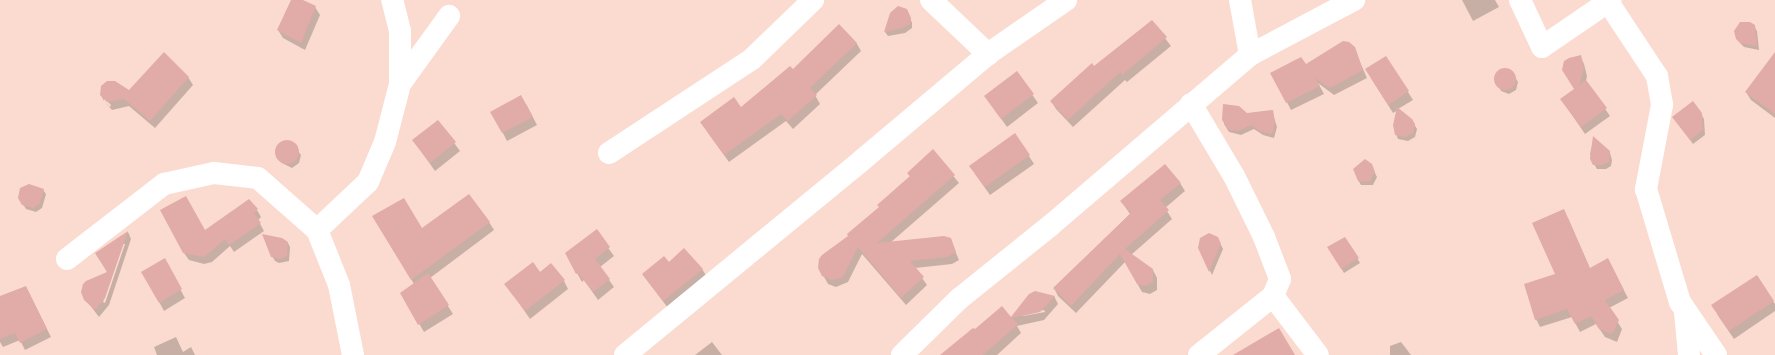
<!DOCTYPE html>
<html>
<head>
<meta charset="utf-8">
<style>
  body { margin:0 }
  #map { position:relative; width:1775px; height:355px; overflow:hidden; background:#fbdbcf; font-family:"Exo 2",sans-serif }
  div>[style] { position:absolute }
  .shadow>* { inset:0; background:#0003 }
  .building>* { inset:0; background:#e1aba8 }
  .round { border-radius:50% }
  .minor>* { height:22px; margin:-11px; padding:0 11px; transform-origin:11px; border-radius:11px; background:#fff }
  span { translate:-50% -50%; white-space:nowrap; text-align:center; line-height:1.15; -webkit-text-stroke:4px #fbdbcf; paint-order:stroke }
</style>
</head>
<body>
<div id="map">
  <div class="shadow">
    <i style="clip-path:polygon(292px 0,301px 0,315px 7px,320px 15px,305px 50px,283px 38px,278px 30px)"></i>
    <i style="clip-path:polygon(1462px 0,1495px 0,1499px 7px,1473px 21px)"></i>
    <i style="clip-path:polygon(909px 15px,912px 23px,912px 28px,905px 33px,888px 36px,885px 32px)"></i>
    <i style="clip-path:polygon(1152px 21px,1171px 46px,1127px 82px,1125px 80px,1073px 127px,1056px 109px,1051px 101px)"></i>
    <i style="clip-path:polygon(1741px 22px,1754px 26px,1757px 31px,1759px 50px,1744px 47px,1740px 43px,1735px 31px)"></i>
    <i style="clip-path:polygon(839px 26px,857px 44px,861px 51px,815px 95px,820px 104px,793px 129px,786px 121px,729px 162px,706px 130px,741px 109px,793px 70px)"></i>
    <i style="clip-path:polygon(1356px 53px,1367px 78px,1334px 95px,1318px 83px,1324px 94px,1291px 110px,1272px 73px)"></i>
    <i style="clip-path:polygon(1775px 55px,1775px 118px,1751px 100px,1746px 92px)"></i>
    <i style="clip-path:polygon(1580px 56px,1584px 64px,1587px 76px,1586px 81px,1610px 116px,1585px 134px,1561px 99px,1575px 89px)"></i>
    <i style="clip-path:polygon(1386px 57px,1413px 100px,1398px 109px,1411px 119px,1417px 129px,1415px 137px,1408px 141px,1398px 139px,1396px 134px,1398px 110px,1393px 113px,1371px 78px)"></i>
    <i style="clip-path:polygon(1504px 69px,1512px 72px,1518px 82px,1516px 90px,1509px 94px,1501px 91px,1495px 77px)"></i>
    <i style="clip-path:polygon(1017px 73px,1038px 103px,1007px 127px,985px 96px)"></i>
    <i style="clip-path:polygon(188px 77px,193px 85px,155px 128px,129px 106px,112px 110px,104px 101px,110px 107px,111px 105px,104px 98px,104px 101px,101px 95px,129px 91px)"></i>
    <i style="clip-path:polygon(526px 104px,537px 125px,507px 141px,492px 112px)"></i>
    <i style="clip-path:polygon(1224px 105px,1247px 114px,1272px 111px,1277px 127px,1274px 138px,1263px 135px,1254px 129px,1241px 135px,1229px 132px,1224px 124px)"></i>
    <i style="clip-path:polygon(1701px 114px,1704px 119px,1705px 135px,1693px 144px,1676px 121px)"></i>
    <i style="clip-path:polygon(438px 121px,460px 151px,435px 171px,413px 140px)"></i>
    <i style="clip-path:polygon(1015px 134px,1034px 164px,990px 195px,975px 174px)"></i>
    <i style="clip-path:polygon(1594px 138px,1610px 153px,1612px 160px,1611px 166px,1606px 169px,1597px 169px,1594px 164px,1590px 154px)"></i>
    <i style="clip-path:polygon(284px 142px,291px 142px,301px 155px,299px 163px,292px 168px,282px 163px,279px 159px,277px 150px)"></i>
    <i style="clip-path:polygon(933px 151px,959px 183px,890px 243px,950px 239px,959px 260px,952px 264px,915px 268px,927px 285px,906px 305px,862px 254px,848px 282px,836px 287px,828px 284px,819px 268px,910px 177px,908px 173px)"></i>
    <i style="clip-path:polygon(1371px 165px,1377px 177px,1373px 185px,1361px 185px,1358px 180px)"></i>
    <i style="clip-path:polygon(1180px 183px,1185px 191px,1165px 208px,1172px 219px,1131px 255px,1153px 270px,1157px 278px,1157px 290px,1150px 294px,1142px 292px,1125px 262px,1076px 313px,1058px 296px,1054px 288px,1130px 214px,1121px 201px)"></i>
    <i style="clip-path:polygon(43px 190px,46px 194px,42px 208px,36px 212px,26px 209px,19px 198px)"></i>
    <i style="clip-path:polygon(257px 210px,261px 217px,258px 220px,264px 231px,234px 252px,230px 246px,212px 262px,204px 264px,189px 260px,184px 253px)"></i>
    <i style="clip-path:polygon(374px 216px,422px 230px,489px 222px,494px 230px,430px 278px,453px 314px,424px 332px,401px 293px,414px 284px)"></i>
    <i style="clip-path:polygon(1568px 218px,1590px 269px,1612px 268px,1628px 298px,1609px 308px,1622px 329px,1617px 342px,1605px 337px,1596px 324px,1580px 332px,1572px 317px,1540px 327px,1536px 319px,1556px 274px)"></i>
    <i style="clip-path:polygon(596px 231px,614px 256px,600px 267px,614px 287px,598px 300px,584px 280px,582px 282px,566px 253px)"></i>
    <i style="clip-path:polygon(evenodd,128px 232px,131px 239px,109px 305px,99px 317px,83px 296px,108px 272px,96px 254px,128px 232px,123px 244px,125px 244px,105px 303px,103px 302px,123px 244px)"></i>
    <i style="clip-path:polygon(1345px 238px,1360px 263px,1344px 273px,1329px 248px)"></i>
    <i style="clip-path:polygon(288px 243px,290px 247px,289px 261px,279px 263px,275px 261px,272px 256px)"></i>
    <i style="clip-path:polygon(1220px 243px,1223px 249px,1212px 275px,1199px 248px)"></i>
    <i style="clip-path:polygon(164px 260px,185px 298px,164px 311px,143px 272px)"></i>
    <i style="clip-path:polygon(669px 264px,702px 269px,707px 277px,668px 308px,643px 275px)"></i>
    <i style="clip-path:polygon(540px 273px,564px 281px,568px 289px,530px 319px,506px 284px)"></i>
    <i style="clip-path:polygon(1756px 276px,1775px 304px,1775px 311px,1734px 339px,1717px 314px)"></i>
    <i style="clip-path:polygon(30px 295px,51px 337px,25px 350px,20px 340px,3px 347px,0 342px,0 313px)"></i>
    <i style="clip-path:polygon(evenodd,1054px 296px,1058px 304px,1044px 320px,1017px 326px,1021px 333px,997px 355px,941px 355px,975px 330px,1011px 318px,1054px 296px,1044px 310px,1045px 312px,1023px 316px,1023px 314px,1044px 310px)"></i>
    <i style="clip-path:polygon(176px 337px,183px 352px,191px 347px,195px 355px,157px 355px,154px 347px)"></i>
    <i style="clip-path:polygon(712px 342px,722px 355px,695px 355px)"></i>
    <i style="clip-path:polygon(1401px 342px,1411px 355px,1390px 355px,1390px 346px)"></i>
  </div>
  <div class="building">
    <i style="clip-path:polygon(291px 0,303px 0,316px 6px,301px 43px,277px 30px)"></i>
    <i style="clip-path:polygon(898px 6px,907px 9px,911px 18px,910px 24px,902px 28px,884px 32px,890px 13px)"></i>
    <i style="clip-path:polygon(1152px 20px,1167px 37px,1122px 75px,1120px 72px,1068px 120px,1050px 101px,1092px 63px,1094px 66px)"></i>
    <i style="clip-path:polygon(1740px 22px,1750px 22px,1755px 25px,1757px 46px,1740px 43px,1736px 39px,1734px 31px)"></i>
    <i style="clip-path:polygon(839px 24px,857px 43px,810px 88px,817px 95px,788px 121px,781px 114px,724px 155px,700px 122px,734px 97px,741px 107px,790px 66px,793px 69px)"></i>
    <i style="clip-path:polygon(1343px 41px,1349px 42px,1355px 47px,1363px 70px,1330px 88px,1315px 78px,1320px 86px,1286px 103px,1270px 73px,1301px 57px,1306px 64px)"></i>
    <i style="clip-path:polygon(164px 52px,189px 77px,150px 121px,124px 99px,107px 102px,100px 95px,101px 86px,107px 81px,115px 81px,129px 90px)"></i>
    <i style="clip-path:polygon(1775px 52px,1775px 114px,1745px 92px)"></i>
    <i style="clip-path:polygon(1581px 55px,1584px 68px,1579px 85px,1586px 80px,1607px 108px,1581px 127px,1560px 99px,1574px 89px,1562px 70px,1564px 61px,1569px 58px)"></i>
    <i style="clip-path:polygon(1386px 56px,1409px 91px,1388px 105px,1365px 69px)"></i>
    <i class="round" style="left:1494px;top:68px;width:22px;height:22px"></i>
    <i style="clip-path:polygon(1017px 71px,1034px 94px,1001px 119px,984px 96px)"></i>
    <i style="clip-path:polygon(521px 95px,533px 117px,502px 133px,490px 112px)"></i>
    <i style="clip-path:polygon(1693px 101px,1702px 113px,1703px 130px,1690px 140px,1672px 117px)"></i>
    <i style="clip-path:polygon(1223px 104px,1239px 106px,1247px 113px,1273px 110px,1275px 122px,1272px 134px,1260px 131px,1251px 125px,1238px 131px,1229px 130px,1222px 120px)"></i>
    <i style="clip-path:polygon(1397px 107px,1412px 119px,1415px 124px,1413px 133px,1405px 137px,1395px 135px,1393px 125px)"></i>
    <i style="clip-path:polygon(438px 120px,456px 142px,430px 163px,412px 140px)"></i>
    <i style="clip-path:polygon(1015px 133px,1030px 155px,985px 187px,969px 166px)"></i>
    <i style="clip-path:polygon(1593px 136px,1610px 151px,1609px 162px,1603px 165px,1593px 165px,1590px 159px)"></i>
    <i class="round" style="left:275px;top:140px;width:24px;height:24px"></i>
    <i style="clip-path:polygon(933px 149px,955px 175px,877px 243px,944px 236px,951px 238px,956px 252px,947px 257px,910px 261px,924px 277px,901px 298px,858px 247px,844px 275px,841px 278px,831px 280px,822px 276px,818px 268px,819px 259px,822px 255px,848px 236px,847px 234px,879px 207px,877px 205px,910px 176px,907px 173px)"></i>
    <i style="clip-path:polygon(1365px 159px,1372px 164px,1375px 172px,1370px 181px,1364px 182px,1358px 181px,1353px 169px)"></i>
    <i style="clip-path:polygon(1165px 164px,1181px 183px,1160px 200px,1169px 210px,1125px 249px,1153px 269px,1153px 282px,1145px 286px,1137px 284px,1120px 254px,1071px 306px,1053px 288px,1131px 213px,1120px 201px)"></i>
    <i style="clip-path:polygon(29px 184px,44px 189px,40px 203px,33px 208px,22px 205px,18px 198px,20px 188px)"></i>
    <i style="clip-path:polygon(469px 194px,490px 222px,411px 280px,372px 216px,404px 198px,422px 228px)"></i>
    <i style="clip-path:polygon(186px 196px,205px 230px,249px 199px,258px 209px,254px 213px,261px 223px,229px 245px,225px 239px,204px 257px,183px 253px,160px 210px)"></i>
    <i style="clip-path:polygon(1564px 209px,1590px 268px,1608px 258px,1624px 290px,1605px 300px,1619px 320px,1612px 334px,1599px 329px,1591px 316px,1575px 324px,1567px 309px,1535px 320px,1524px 284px,1555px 274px,1532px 223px)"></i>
    <i style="clip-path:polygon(597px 229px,610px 247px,595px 259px,610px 279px,593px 292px,578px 273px,576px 274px,565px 253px)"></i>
    <i style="clip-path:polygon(128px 231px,105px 298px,95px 310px,84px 300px,81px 292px,83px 284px,86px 281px,107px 272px,95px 253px)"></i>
    <i style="clip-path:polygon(1209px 233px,1218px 237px,1221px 244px,1209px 272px,1198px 248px,1200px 238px)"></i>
    <i style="clip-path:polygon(262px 234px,282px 238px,288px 242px,287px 256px,280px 259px,271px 257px)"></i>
    <i style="clip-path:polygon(1345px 237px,1359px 258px,1341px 269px,1327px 247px)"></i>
    <i style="clip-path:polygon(684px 248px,703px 269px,663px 301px,642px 274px,664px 256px,669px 262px)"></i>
    <i style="clip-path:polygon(165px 258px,182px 289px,159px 303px,141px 272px)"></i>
    <i style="clip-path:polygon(533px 262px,540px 272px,551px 263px,565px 280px,525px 311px,504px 284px)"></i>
    <i style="clip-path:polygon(428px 273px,449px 305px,418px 325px,400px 293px)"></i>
    <i style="clip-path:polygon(1757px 275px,1774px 301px,1729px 331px,1711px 305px)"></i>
    <i style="clip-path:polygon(26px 286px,47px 329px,20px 343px,15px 333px,0 339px,0 296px)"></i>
    <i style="clip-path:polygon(1035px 291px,1055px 296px,1040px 312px,1012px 318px,1018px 324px,983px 355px,940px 355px,973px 328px,975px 329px,1002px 306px,1011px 317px,1029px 294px)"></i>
    <i style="clip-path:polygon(1279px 328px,1295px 355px,1233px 355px)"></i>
  </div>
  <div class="minor">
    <i style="left:931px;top:0;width:79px;rotate:43.5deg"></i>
    <i style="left:1240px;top:0;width:56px;rotate:79.7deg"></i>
    <i style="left:1520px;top:0;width:52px;rotate:64.9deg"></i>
    <i style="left:1542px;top:47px;width:83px;rotate:-34.3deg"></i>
    <i style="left:1608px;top:2px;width:89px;rotate:56.5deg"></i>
    <i style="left:1657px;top:76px;width:29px;rotate:80deg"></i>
    <i style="left:1662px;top:105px;width:86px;rotate:100.8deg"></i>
    <i style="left:1646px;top:189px;width:118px;rotate:73.3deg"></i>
    <i style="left:1680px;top:302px;width:64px;rotate:55.8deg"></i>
    <i style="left:400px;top:84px;width:84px;rotate:-54.2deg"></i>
    <i style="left:1191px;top:104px;width:84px;rotate:59.2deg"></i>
    <i style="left:1234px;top:176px;width:68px;rotate:63.8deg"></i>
    <i style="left:1264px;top:237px;width:45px;rotate:69.1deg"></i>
    <i style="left:1280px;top:279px;width:18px;rotate:112deg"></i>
    <i style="left:1273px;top:296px;width:74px;rotate:52.7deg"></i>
    <i style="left:609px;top:153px;width:171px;rotate:-33.3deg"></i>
    <i style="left:752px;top:59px;width:85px;rotate:-44deg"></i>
    <i style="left:67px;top:259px;width:123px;rotate:-37.7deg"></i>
    <i style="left:164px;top:184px;width:51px;rotate:-12.4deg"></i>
    <i style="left:214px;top:173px;width:44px;rotate:6.5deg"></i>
    <i style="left:258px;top:178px;width:79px;rotate:41.4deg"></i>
    <i style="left:1685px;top:312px;width:43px;rotate:84.7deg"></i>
    <i style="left:353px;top:355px;width:71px;rotate:-101.3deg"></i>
    <i style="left:339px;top:285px;width:59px;rotate:-111.8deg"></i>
    <i style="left:317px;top:230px;width:70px;rotate:-43.3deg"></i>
    <i style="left:368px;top:182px;width:43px;rotate:-67deg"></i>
    <i style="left:385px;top:142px;width:60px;rotate:-75.5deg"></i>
    <i style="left:400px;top:84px;width:53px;rotate:-90deg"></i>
    <i style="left:400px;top:31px;width:32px;rotate:-104deg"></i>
    <i style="left:625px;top:355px;width:306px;rotate:-39.4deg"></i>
    <i style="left:861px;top:161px;width:166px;rotate:-40.1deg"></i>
    <i style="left:988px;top:54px;width:95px;rotate:-34.7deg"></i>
    <i style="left:902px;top:355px;width:80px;rotate:-44.5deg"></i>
    <i style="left:959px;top:299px;width:118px;rotate:-38.8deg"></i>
    <i style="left:1051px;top:225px;width:262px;rotate:-40.5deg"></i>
    <i style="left:1250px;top:55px;width:118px;rotate:-27.9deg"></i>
    <i style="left:1199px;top:355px;width:95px;rotate:-38.6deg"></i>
  </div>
</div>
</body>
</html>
